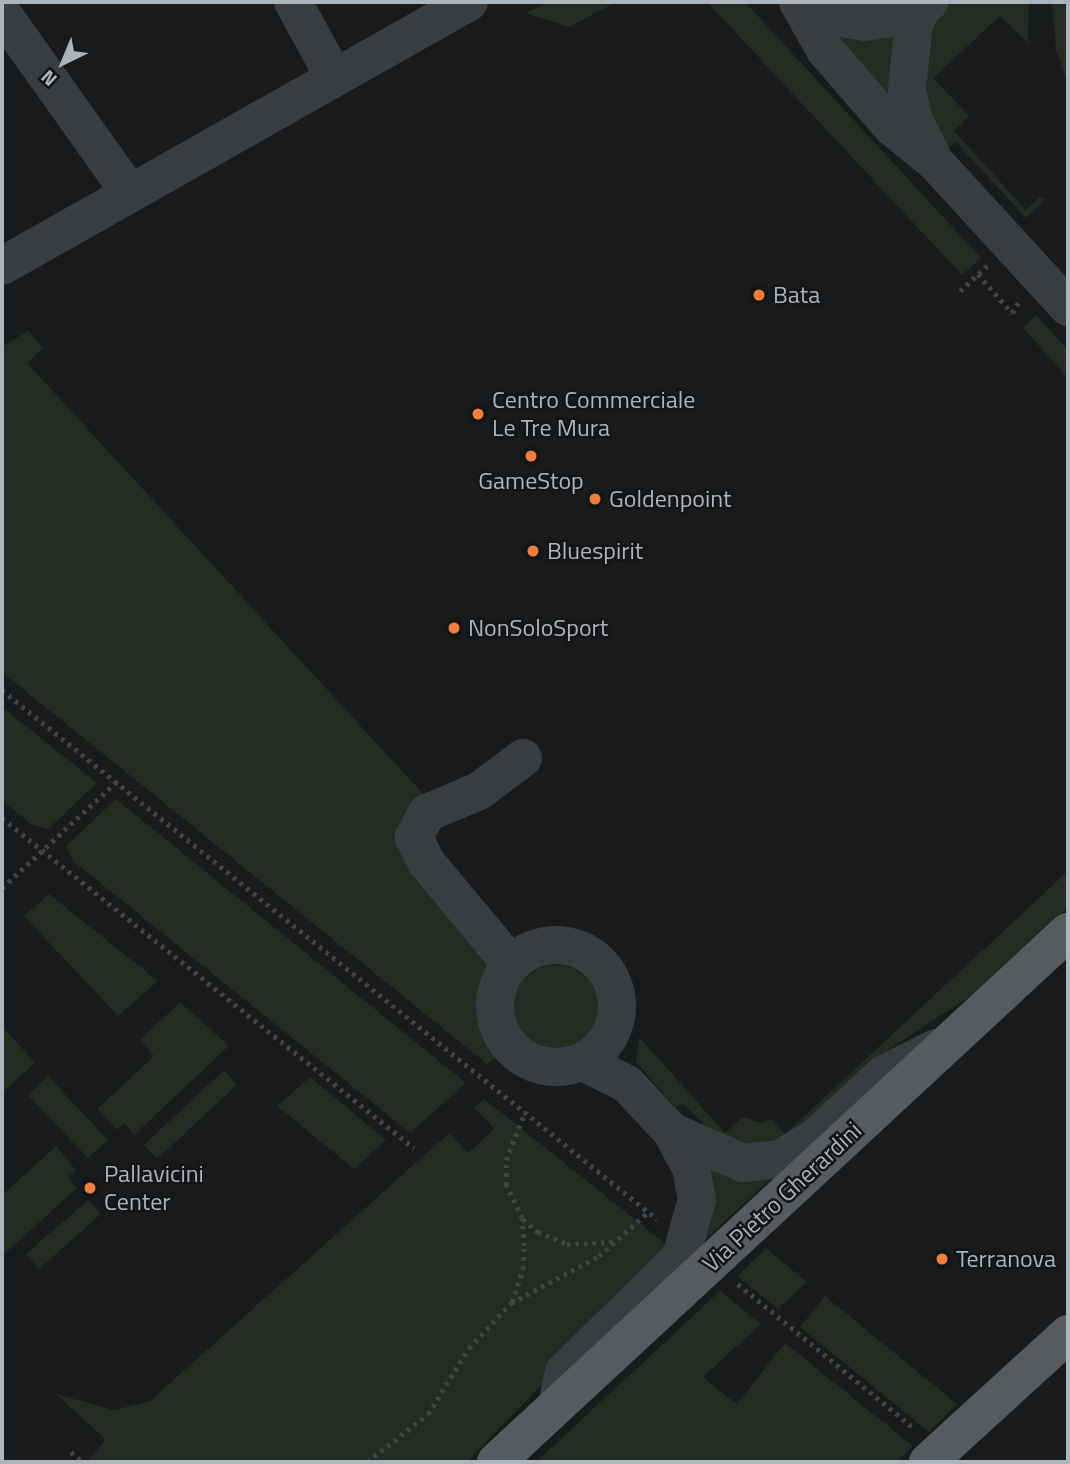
<!DOCTYPE html>
<html>
<head>
<meta charset="utf-8">
<style>
  body { margin:0 }
  #map { position:relative; width:1070px; height:1464px; overflow:hidden; background:#191a1b; font-family:"Titillium Web",sans-serif }
  div>[style] { position:absolute }
  .green>* { inset:0; background:#242b23 }
  .round { border-radius:50% }
  .path>* { height:4.5px; margin-top:-2.25px; transform-origin:0; background:repeating-linear-gradient(90deg,#404447 0 3.5px,transparent 0 8.5px) }
  .minor>* { height:38px; margin:-19px; padding:0 19px; transform-origin:19px; border-radius:19px; background:#3a3d40 }
  .minor>.ring { margin:-19px; padding:0; box-sizing:content-box; background:none; border:38px solid #3a3d40; border-radius:50% }
  .major>* { height:38px; margin:-19px; padding:0 19px; transform-origin:19px; border-radius:19px; background:#565b5f }
  .dots>* { width:19px; height:19px; translate:-50% -50%; box-sizing:border-box; border:4px solid #141516; border-radius:50% }
  span { translate:-50% -50%; white-space:nowrap; text-align:center; line-height:1.15; -webkit-text-stroke:5px #141516; paint-order:stroke }
  .poi-label { font-size:24px; color:#abb5bb }
  .left { translate:0 -50%; text-align:left }
  .street-label { font-size:24px; color:#abb5bb }
  .frame { position:absolute; inset:0; border:4px solid #abb5bb; pointer-events:none }
  .north { position:absolute; left:28px; top:28px; width:70px; height:70px; -webkit-text-stroke:5px #141516; paint-order:stroke; rotate:223deg; font-size:19px; font-weight:700; line-height:28px; text-align:center; color:#abb5bb }
  .north::after { content:''; display:block; margin:auto; width:24px; height:32px; background:#abb5bb; clip-path:polygon(50% 0,100% 100%,50% 72%,0 100%) }
</style>
</head>
<body>
<div id="map">
  <div class="green">
    <i style="clip-path:polygon(548px 2px,616px 2px,569px 27px,525px 13px)"></i>
    <i style="clip-path:polygon(707px 2px,745px 2px,981px 258px,962px 275px)"></i>
    <i style="clip-path:polygon(949px 2px,1029px 2px,1028px 43px,1000px 16px,933px 78px,969px 116px,954px 131px,1026px 210px,1041px 196px,1045px 200px,1026px 218px,956px 142px,950px 147px,944px 141px,927px 107px,923px 53px,937px 15px)"></i>
    <i style="clip-path:polygon(1052px 2px,1068px 2px,1068px 83px,1056px 50px)"></i>
    <i style="clip-path:polygon(896px 33px,893px 102px,836px 38px)"></i>
    <i style="clip-path:polygon(1036px 315px,1068px 350px,1068px 378px,1023px 328px)"></i>
    <i style="clip-path:polygon(28px 331px,43px 348px,27px 363px,426px 797px,402px 857px,415px 879px,493px 971px,484px 1018px,498px 1056px,487px 1064px,2px 672px,2px 347px)"></i>
    <i style="clip-path:polygon(2px 707px,97px 783px,48px 829px,32px 825px,2px 800px)"></i>
    <i style="clip-path:polygon(116px 799px,466px 1083px,410px 1133px,73px 861px,66px 846px)"></i>
    <i style="clip-path:polygon(1068px 871px,1068px 907px,977px 992px,892px 1047px,805px 1127px,777px 1143px,746px 1145px,705px 1126px,684px 1105px,675px 1107px,636px 1062px,639px 1037px,725px 1133px,743px 1117px,761px 1123px,771px 1119px,785px 1134px)"></i>
    <i style="clip-path:polygon(49px 894px,158px 981px,118px 1016px,24px 916px)"></i>
    <i class="round" style="left:513px;top:965px;width:86px;height:86px"></i>
    <i style="clip-path:polygon(180px 1002px,229px 1046px,134px 1135px,124px 1123px,117px 1130px,97px 1109px,154px 1056px,140px 1040px)"></i>
    <i style="clip-path:polygon(2px 1026px,35px 1063px,2px 1093px)"></i>
    <i style="clip-path:polygon(224px 1070px,237px 1085px,157px 1159px,144px 1145px)"></i>
    <i style="clip-path:polygon(48px 1076px,108px 1140px,88px 1158px,28px 1095px)"></i>
    <i style="clip-path:polygon(310px 1077px,386px 1140px,354px 1169px,277px 1106px)"></i>
    <i style="clip-path:polygon(484px 1099px,672px 1249px,467px 1462px,86px 1462px,106px 1440px,56px 1394px,114px 1410px,150px 1401px,449px 1133px,468px 1153px,494px 1129px,474px 1107px)"></i>
    <i style="clip-path:polygon(56px 1146px,76px 1170px,68px 1177px,77px 1188px,2px 1256px,2px 1195px)"></i>
    <i style="clip-path:polygon(695px 1157px,775px 1175px,705px 1240px)"></i>
    <i style="clip-path:polygon(88px 1200px,101px 1214px,39px 1269px,26px 1254px)"></i>
    <i style="clip-path:polygon(766px 1248px,807px 1282px,778px 1309px,737px 1276px)"></i>
    <i style="clip-path:polygon(720px 1291px,761px 1324px,703px 1377px,737px 1404px,785px 1343px,913px 1446px,896px 1462px,536px 1462px)"></i>
    <i style="clip-path:polygon(825px 1296px,957px 1404px,929px 1432px,800px 1327px)"></i>
  </div>
  <div class="path">
    <i style="left:978px;top:274px;width:52px;rotate:48.9deg"></i>
    <i style="left:1012px;top:313px;width:12px;rotate:-59deg"></i>
    <i style="left:960px;top:291px;width:37px;rotate:-43deg"></i>
    <i style="left:2px;top:690px;width:842px;rotate:38.93deg"></i>
    <i style="left:2px;top:818px;width:528px;rotate:38.69deg"></i>
    <i style="left:2px;top:888px;width:156px;rotate:-42.9deg"></i>
    <i style="left:523px;top:1219px;width:20px;rotate:41deg"></i>
    <i style="left:538px;top:1232px;width:31px;rotate:22deg"></i>
    <i style="left:567px;top:1244px;width:48px;rotate:-2.4deg"></i>
    <i style="left:738px;top:1284px;width:229px;rotate:39.3deg"></i>
    <i style="left:512px;top:1302px;width:35px;rotate:-72deg"></i>
    <i style="left:523px;top:1269px;width:23px;rotate:-88deg"></i>
    <i style="left:524px;top:1246px;width:28px;rotate:-94deg"></i>
    <i style="left:522px;top:1218px;width:37px;rotate:-116deg"></i>
    <i style="left:506px;top:1185px;width:25px;rotate:-90deg"></i>
    <i style="left:506px;top:1160px;width:52px;rotate:-68.4deg"></i>
    <i style="left:71px;top:1452px;width:16px;rotate:40deg"></i>
    <i style="left:367px;top:1462px;width:78px;rotate:-38.2deg"></i>
    <i style="left:428px;top:1414px;width:78px;rotate:-58.2deg"></i>
    <i style="left:469px;top:1348px;width:62px;rotate:-47deg"></i>
    <i style="left:511px;top:1303px;width:100px;rotate:-28.1deg"></i>
    <i style="left:599px;top:1256px;width:66px;rotate:-41.9deg"></i>
  </div>
  <div class="minor">
    <i style="left:293px;top:2px;width:85px;rotate:61.3deg"></i>
    <i style="left:798px;top:2px;width:55px;rotate:60.6deg"></i>
    <i style="left:825px;top:50px;width:102px;rotate:49deg"></i>
    <i style="left:892px;top:127px;width:55px;rotate:39.1deg"></i>
    <i style="left:935px;top:162px;width:197px;rotate:47.5deg"></i>
    <i style="left:804px;top:2px;width:34px;rotate:27deg"></i>
    <i style="left:834px;top:17px;width:31px;rotate:9deg"></i>
    <i style="left:865px;top:22px;width:30px;rotate:-8deg"></i>
    <i style="left:895px;top:18px;width:38px;rotate:-25deg"></i>
    <i style="left:924px;top:5px;width:21px;rotate:119deg"></i>
    <i style="left:914px;top:23px;width:66px;rotate:96.1deg"></i>
    <i style="left:907px;top:89px;width:33px;rotate:78deg"></i>
    <i style="left:914px;top:121px;width:37px;rotate:63deg"></i>
    <i style="left:2px;top:13px;width:221px;rotate:54.6deg"></i>
    <i style="left:2px;top:266px;width:536px;rotate:-29.48deg"></i>
    <i class="ring" style="left:495px;top:945px;width:84px;height:84px"></i>
    <i style="left:511px;top:964px;width:133px;rotate:-129.8deg"></i>
    <i style="left:426px;top:862px;width:28px;rotate:-116deg"></i>
    <i style="left:414px;top:837px;width:27px;rotate:-62deg"></i>
    <i style="left:427px;top:813px;width:56px;rotate:-22.9deg"></i>
    <i style="left:479px;top:791px;width:55px;rotate:-36.9deg"></i>
    <i style="left:671px;top:1131px;width:79px;rotate:24deg"></i>
    <i style="left:743px;top:1163px;width:37px;rotate:-6deg"></i>
    <i style="left:780px;top:1159px;width:41px;rotate:-31deg"></i>
    <i style="left:815px;top:1138px;width:94px;rotate:-42.8deg"></i>
    <i style="left:884px;top:1074px;width:58px;rotate:-26.6deg"></i>
    <i style="left:557px;top:1405px;width:34px;rotate:-78deg"></i>
    <i style="left:564px;top:1372px;width:164px;rotate:-44.5deg"></i>
    <i style="left:681px;top:1257px;width:60px;rotate:-74.6deg"></i>
    <i style="left:697px;top:1199px;width:32px;rotate:-101deg"></i>
    <i style="left:691px;top:1168px;width:42px;rotate:-118.4deg"></i>
    <i style="left:671px;top:1131px;width:64px;rotate:-133.1deg"></i>
    <i style="left:627px;top:1084px;width:49px;rotate:-153.4deg"></i>
  </div>
  <div class="major">
    <i style="left:496px;top:1462px;width:780px;rotate:-42.82deg"></i>
    <i style="left:928px;top:1462px;width:190px;rotate:-42.4deg"></i>
  </div>
  <div class="dots">
    <i style="left:759px;top:295px;background:#f17f3b"></i>
    <i style="left:478px;top:414px;background:#f17f3b"></i>
    <i style="left:531px;top:456px;background:#f17f3b"></i>
    <i style="left:595px;top:499px;background:#f17f3b"></i>
    <i style="left:533px;top:551px;background:#f17f3b"></i>
    <i style="left:454px;top:628px;background:#f17f3b"></i>
    <i style="left:90px;top:1188px;background:#f17f3b"></i>
    <i style="left:942px;top:1259px;background:#f17f3b"></i>
  </div>
  <div class="poi-label">
    <span class="left" style="left:773px;top:295px">Bata</span>
    <span class="left" style="left:492px;top:414px">Centro Commerciale<br>Le Tre Mura</span>
    <span style="left:531px;top:481px">GameStop</span>
    <span class="left" style="left:609px;top:499px">Goldenpoint</span>
    <span class="left" style="left:547px;top:551px">Bluespirit</span>
    <span class="left" style="left:468px;top:628px">NonSoloSport</span>
    <span class="left" style="left:104px;top:1188px">Pallavicini<br>Center</span>
    <span class="left" style="left:956px;top:1259px">Terranova</span>
  </div>
  <div class="street-label">
    <span style="left:782px;top:1197px;rotate:-43deg">Via Pietro Gherardini</span>
  </div>
  <div class="frame"></div>
  <div class="north">N</div>
</div>
</body>
</html>
